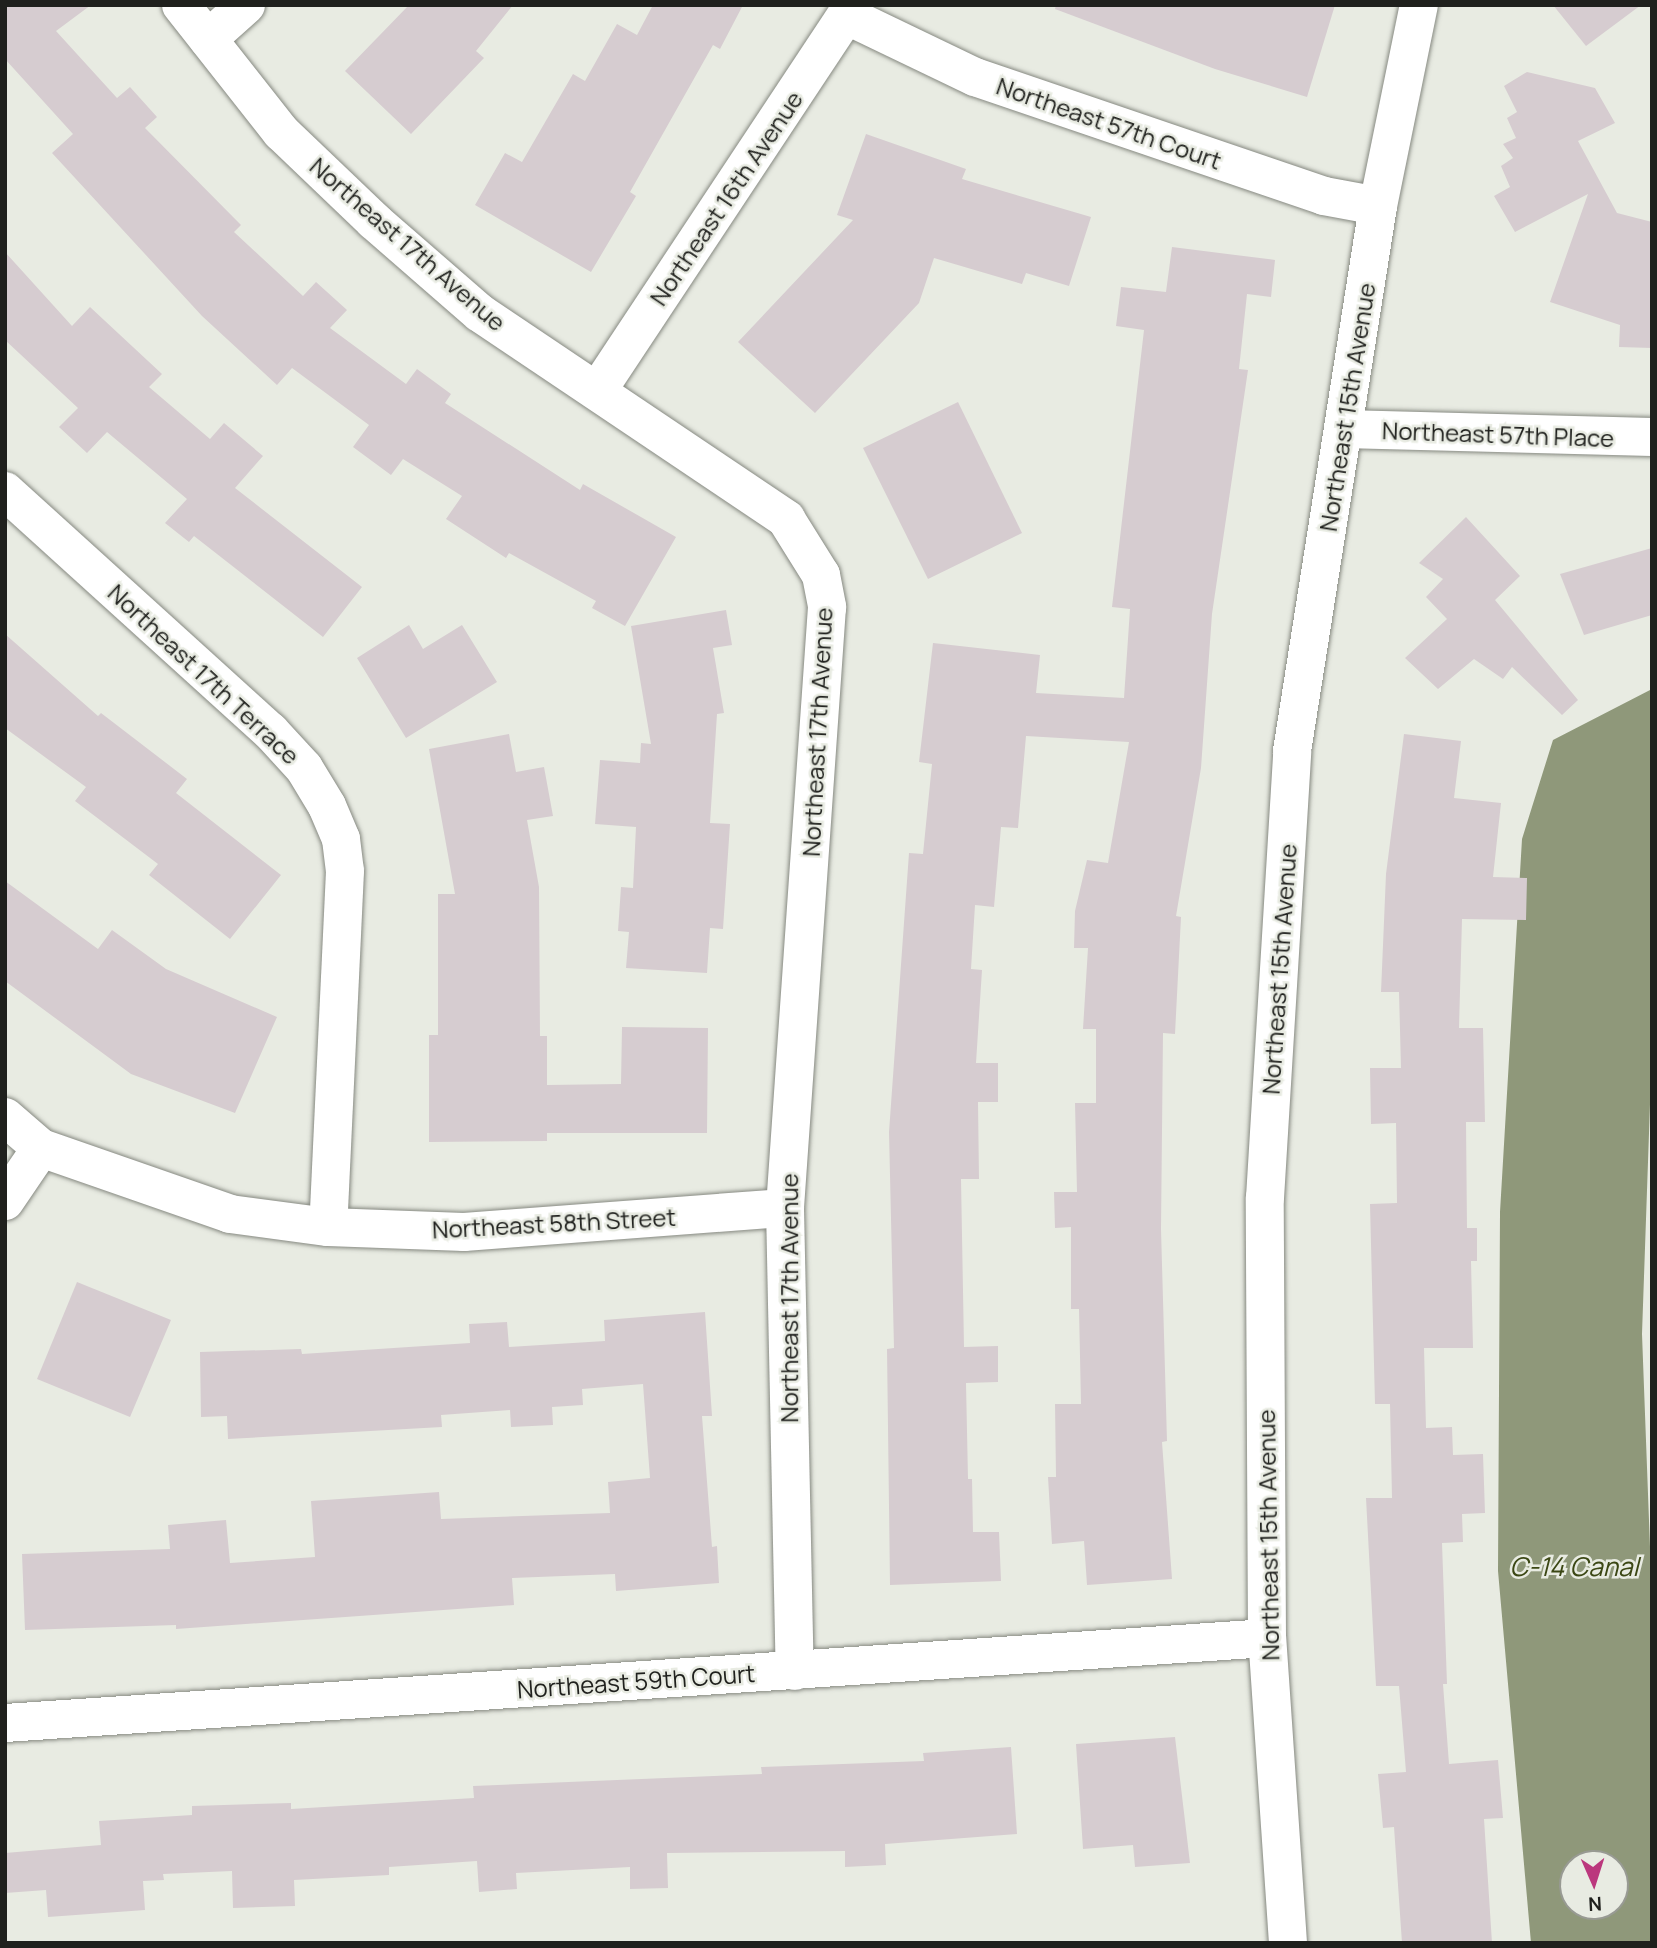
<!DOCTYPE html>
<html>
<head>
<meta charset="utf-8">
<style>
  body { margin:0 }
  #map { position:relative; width:1657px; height:1948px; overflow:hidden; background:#e8ebe2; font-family:Manrope,sans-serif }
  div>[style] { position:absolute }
  .water>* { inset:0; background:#8f987a }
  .building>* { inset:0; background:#d6ccd0 }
  .roads { filter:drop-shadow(0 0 2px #868981) drop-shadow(0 0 2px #868981) }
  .street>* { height:38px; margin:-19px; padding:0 19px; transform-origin:19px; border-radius:19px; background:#fff }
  span { translate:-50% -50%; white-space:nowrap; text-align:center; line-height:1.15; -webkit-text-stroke:5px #e8ebe2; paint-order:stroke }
  .street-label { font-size:24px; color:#1f201d }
  .water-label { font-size:26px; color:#3b4714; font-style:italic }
  .frame { position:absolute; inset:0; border:7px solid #1f201d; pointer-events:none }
  .north { position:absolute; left:1559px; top:1850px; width:70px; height:70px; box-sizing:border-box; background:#e8ebe2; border:2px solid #989a93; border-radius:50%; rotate:177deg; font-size:19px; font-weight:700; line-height:28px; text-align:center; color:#1f201d }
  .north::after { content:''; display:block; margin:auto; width:24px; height:32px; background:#bb377d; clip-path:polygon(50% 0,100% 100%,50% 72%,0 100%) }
</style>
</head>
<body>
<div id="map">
  <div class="water">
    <i style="clip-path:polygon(evenodd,1652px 689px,1652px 1047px,1642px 1334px,1652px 1600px,1652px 1943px,1531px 1943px,1498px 1571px,1500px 1212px,1522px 839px,1553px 740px,1652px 689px,1573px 1864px,1615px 1864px,1615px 1906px,1573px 1906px,1573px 1864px)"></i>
  </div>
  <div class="building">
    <i style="clip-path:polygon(5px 5px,91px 5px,56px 31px,117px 98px,130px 87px,157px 117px,145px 128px,241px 225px,234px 232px,303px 296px,316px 282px,347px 310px,330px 328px,406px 384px,417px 369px,451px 394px,445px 403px,580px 490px,583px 484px,676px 537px,625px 626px,592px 608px,596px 601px,509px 553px,506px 558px,446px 519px,462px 496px,403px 459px,391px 475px,353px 447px,369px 425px,292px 368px,277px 385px,202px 316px,52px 153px,73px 134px,5px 59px)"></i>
    <i style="clip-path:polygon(409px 5px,513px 5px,476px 51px,484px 58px,411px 134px,345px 71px)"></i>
    <i style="clip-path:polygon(653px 5px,743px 5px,720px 49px,713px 45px,630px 192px,636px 196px,591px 272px,475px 205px,505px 153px,522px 162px,573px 74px,585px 81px,617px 24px,637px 35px)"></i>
    <i style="clip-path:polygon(1056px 5px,1335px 5px,1307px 97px,1215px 69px,1055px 9px)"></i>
    <i style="clip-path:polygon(1553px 5px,1641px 5px,1586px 46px)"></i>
    <i style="clip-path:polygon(1527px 72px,1595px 88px,1615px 123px,1578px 141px,1617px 213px,1652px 222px,1652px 348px,1619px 347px,1620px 325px,1550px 302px,1588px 194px,1515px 232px,1494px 196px,1510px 187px,1501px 166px,1513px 158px,1503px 144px,1516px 138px,1507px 118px,1517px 112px,1504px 86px)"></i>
    <i style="clip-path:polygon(866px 134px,966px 169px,962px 179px,1091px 217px,1069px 286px,1026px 273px,1022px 284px,934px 258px,919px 303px,815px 413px,738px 342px,853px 220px,837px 215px)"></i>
    <i style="clip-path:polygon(1172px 247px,1275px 260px,1271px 297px,1247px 294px,1239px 369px,1248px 370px,1212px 614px,1201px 768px,1176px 916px,1181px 917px,1175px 1034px,1163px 1033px,1161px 1229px,1167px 1441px,1162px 1442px,1172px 1579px,1087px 1585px,1084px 1541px,1052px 1544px,1048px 1477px,1056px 1477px,1055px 1404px,1081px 1404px,1079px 1309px,1071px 1309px,1071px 1227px,1055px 1228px,1054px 1192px,1077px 1192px,1075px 1103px,1096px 1103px,1096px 1029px,1083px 1029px,1088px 948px,1074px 948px,1075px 911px,1087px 860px,1108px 863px,1129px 742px,1026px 736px,1018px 828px,1001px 827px,994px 907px,975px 905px,971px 969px,982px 970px,976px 1063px,998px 1063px,998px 1102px,978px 1102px,979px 1179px,961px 1179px,964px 1347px,998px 1346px,998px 1382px,966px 1383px,968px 1479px,972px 1479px,973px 1532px,999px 1532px,1001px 1581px,890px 1585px,887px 1349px,894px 1348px,889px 1132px,909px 853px,923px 854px,932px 764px,919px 762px,933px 643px,1040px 655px,1036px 693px,1124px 698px,1130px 609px,1112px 607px,1144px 330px,1116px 326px,1121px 287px,1166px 292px)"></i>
    <i style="clip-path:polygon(5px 252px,72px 326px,90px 307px,162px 374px,149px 387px,210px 439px,224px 423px,263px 456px,235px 488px,362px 587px,323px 637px,194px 536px,189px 542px,165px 523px,187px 499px,107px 432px,87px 453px,59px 427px,78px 408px,5px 340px)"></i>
    <i style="clip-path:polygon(958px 402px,1022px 533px,928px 579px,863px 448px)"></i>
    <i style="clip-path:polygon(1466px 517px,1520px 576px,1495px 600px,1578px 700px,1562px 715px,1512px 667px,1503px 679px,1474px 659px,1438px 689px,1405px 658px,1447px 619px,1426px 597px,1443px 579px,1419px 563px)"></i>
    <i style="clip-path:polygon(1652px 548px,1652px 615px,1584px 635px,1560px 574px)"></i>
    <i style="clip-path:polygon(726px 610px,732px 645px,713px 648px,724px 713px,717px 714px,710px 823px,730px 824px,723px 929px,710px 928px,707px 973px,626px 968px,629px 932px,618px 931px,621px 887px,633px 888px,636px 827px,595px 824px,600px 760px,640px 763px,641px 743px,651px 744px,631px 626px)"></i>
    <i style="clip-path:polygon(409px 625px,423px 649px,462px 625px,497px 682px,406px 738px,357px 658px)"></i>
    <i style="clip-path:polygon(5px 634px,98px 716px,101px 713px,187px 779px,176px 793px,281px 875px,230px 939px,149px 875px,158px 864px,75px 801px,86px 787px,5px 728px)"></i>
    <i style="clip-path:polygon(509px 734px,516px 772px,544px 767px,553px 816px,527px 820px,539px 887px,540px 1036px,547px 1036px,547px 1085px,621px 1084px,622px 1027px,708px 1028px,707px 1133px,547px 1133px,547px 1141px,429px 1142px,429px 1035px,438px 1035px,438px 894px,455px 894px,429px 749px)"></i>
    <i style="clip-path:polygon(1404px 734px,1461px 741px,1454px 798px,1501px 803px,1493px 877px,1527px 878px,1526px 920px,1462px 919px,1459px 1028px,1483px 1028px,1485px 1122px,1466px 1122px,1467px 1228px,1477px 1228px,1477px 1261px,1471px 1261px,1473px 1348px,1424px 1348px,1426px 1428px,1452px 1427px,1453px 1455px,1483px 1454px,1485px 1513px,1462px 1514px,1463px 1542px,1442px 1543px,1447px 1684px,1443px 1684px,1449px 1764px,1498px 1760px,1503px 1818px,1484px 1819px,1492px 1943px,1402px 1943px,1394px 1827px,1383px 1828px,1378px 1774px,1406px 1772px,1399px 1686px,1376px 1686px,1366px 1498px,1392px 1498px,1390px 1404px,1375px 1404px,1370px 1204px,1397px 1203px,1396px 1123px,1371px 1124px,1370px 1068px,1401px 1068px,1399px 992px,1381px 992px,1386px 874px)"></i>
    <i style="clip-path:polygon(5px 881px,98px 949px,112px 930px,166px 969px,277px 1017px,235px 1113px,131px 1074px,5px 981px)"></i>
    <i style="clip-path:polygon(77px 1282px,171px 1320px,130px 1417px,37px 1379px)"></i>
    <i style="clip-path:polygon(705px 1312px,712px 1416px,702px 1416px,712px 1547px,717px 1546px,719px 1583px,616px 1591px,615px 1574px,512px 1578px,514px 1605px,176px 1629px,176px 1625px,25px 1630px,22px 1554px,170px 1549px,168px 1525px,226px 1520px,230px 1563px,315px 1557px,311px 1501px,439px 1492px,441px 1519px,610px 1513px,608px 1482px,650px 1478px,643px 1384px,582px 1389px,583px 1405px,552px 1407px,553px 1425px,511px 1427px,510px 1410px,441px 1415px,442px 1427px,228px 1439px,227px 1416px,201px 1417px,200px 1352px,301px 1349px,302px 1354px,470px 1343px,469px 1324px,507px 1322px,509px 1347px,605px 1341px,604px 1320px)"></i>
    <i style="clip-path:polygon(1175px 1737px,1190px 1863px,1135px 1867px,1133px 1845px,1083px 1849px,1076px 1744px)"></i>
    <i style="clip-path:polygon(1011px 1747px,1017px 1834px,885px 1844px,886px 1865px,845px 1867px,845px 1851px,667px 1853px,668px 1888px,630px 1889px,630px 1867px,516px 1873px,517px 1889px,479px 1892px,477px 1861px,389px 1867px,389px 1875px,294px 1880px,295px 1906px,233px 1908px,232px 1871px,163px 1874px,164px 1880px,143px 1881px,145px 1910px,48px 1917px,46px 1890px,5px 1893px,5px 1853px,101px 1845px,99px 1821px,192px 1815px,192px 1806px,291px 1803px,291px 1809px,474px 1798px,473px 1786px,762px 1774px,761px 1767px,924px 1761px,923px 1753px)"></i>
  </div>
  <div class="roads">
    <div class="street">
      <i style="left:181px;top:5px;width:162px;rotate:51.8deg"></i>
      <i style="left:281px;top:132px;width:129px;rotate:43.7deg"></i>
      <i style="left:374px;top:221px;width:140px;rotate:41deg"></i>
      <i style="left:480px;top:313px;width:369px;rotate:33.9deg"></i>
      <i style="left:786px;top:519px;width:66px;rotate:58deg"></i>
      <i style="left:821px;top:575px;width:33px;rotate:79deg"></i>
      <i style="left:827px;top:607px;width:602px;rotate:94deg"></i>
      <i style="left:785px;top:1208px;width:463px;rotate:88.8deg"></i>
      <i style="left:848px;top:16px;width:141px;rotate:25.7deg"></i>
      <i style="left:975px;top:77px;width:369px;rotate:18.8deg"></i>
      <i style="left:1324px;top:196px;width:55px;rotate:10.5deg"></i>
      <i style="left:208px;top:39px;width:51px;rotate:-41.8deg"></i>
      <i style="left:598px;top:390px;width:462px;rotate:-56.5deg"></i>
      <i style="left:1343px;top:429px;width:309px;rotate:1.5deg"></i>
      <i style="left:5px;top:491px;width:358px;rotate:42.2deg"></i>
      <i style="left:270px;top:731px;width:50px;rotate:47.4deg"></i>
      <i style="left:304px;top:768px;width:44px;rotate:58.8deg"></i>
      <i style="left:327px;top:806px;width:36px;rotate:67deg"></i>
      <i style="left:341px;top:839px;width:32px;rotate:83deg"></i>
      <i style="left:345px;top:871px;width:356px;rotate:92.7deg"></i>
      <i style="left:5px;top:1117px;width:48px;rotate:40.7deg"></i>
      <i style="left:41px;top:1148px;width:200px;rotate:19.2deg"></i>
      <i style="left:230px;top:1214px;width:99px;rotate:7.6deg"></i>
      <i style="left:328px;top:1227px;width:136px;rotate:2.1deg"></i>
      <i style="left:464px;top:1232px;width:322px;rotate:-4.3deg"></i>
      <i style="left:5px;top:1201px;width:64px;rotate:-55.8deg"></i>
      <i style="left:5px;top:1723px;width:1265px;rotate:-3.85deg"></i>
      <i style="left:1288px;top:1943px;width:306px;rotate:-93.9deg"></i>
      <i style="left:1267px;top:1638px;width:440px;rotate:-90.3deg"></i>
      <i style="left:1265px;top:1198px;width:448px;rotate:-86.5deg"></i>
      <i style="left:1292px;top:751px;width:552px;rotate:-81.03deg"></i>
      <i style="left:1378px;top:206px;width:205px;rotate:-78.5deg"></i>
    </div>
  </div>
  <div class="street-label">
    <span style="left:1109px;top:123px;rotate:19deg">Northeast 57th Court</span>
    <span style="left:726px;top:198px;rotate:-56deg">Northeast 16th Avenue</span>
    <span style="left:408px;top:244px;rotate:41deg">Northeast 17th Avenue</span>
    <span style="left:1347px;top:407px;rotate:-81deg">Northeast 15th Avenue</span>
    <span style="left:1498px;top:434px;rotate:2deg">Northeast 57th Place</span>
    <span style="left:204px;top:674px;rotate:43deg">Northeast 17th Terrace</span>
    <span style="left:817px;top:732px;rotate:-87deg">Northeast 17th Avenue</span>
    <span style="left:1279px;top:969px;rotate:-86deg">Northeast 15th Avenue</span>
    <span style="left:554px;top:1223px;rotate:-3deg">Northeast 58th Street</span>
    <span style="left:789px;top:1298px;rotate:-90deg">Northeast 17th Avenue</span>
    <span style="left:1268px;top:1535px;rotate:-91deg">Northeast 15th Avenue</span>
    <span style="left:636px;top:1681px;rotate:-4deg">Northeast 59th Court</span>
  </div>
  <div class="water-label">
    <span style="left:1574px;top:1567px">C-14 Canal</span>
  </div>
  <div class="frame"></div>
  <div class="north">N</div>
</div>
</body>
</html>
